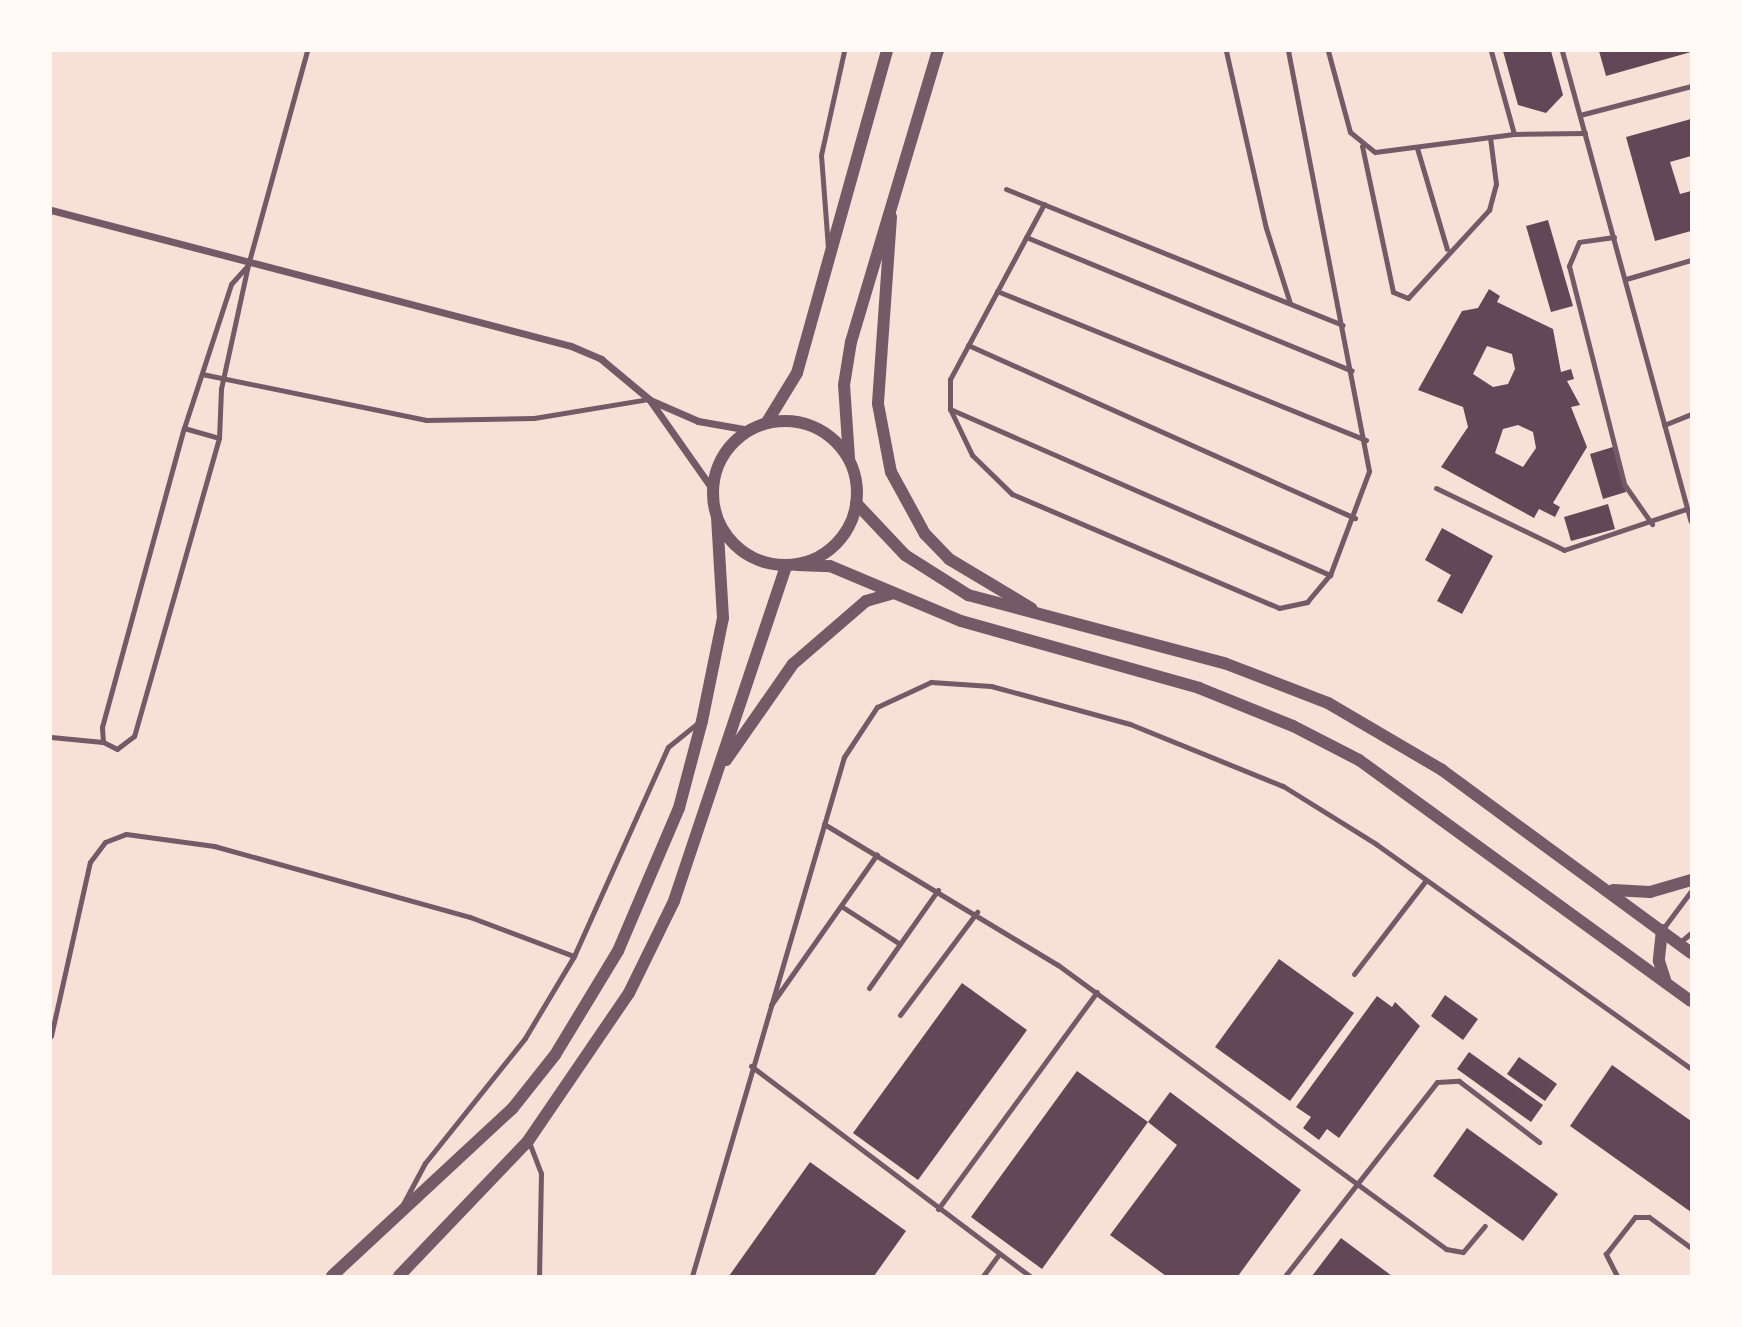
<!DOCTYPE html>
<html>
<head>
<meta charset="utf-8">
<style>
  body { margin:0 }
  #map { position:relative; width:1742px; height:1327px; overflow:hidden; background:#f7e1d7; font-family:Commissioner,sans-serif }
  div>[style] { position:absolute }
  .building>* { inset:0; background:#644757 }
  .service>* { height:5px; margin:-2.5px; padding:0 2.5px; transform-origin:2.5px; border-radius:2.5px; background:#755966 }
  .minor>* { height:7px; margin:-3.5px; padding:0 3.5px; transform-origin:3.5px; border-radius:3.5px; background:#755966 }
  .tertiary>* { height:12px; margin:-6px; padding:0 6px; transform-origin:6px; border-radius:6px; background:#755966 }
  .tertiary>.ring { margin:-6px; padding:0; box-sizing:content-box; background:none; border:12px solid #755966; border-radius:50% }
  span { translate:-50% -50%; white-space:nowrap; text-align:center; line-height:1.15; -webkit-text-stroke:7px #fffaf5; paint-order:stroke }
  .frame { position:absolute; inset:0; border:52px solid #fffaf5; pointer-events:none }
</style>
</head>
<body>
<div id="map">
  <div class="building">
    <i style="clip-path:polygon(1503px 51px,1551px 51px,1563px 95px,1546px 113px,1518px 105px)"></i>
    <i style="clip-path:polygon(1599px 51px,1691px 51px,1691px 52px,1606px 76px)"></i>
    <i style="clip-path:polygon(1691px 119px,1691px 156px,1670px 162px,1680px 194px,1691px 191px,1691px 231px,1655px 241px,1626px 137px)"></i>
    <i style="clip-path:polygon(1548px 220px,1573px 306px,1551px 312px,1526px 226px)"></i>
    <i style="clip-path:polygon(evenodd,1489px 289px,1500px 296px,1497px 302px,1553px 329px,1561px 372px,1571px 369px,1574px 379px,1567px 381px,1580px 405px,1571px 407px,1587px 447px,1553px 503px,1560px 507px,1555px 517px,1539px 509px,1534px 518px,1441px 467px,1468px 427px,1463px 407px,1418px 390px,1462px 311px,1478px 308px,1489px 289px,1487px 346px,1512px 354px,1515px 369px,1508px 384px,1493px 387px,1473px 374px,1487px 346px,1489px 289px,1518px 425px,1533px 432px,1536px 448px,1523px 467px,1495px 453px,1503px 429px,1518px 425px)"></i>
    <i style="clip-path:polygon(1613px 447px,1626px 492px,1603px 499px,1590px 454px)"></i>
    <i style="clip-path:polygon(1608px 504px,1615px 529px,1571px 541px,1564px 517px)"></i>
    <i style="clip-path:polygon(1442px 528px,1493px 556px,1462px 614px,1437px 601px,1451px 575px,1425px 560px)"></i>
    <i style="clip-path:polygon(1279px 959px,1354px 1013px,1290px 1101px,1215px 1047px)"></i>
    <i style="clip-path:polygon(962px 983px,1027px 1030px,918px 1180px,853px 1133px)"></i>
    <i style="clip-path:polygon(1445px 995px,1478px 1019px,1463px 1040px,1431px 1016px)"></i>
    <i style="clip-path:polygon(1377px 996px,1392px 1007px,1395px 1002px,1420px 1026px,1339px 1138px,1327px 1129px,1319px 1140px,1303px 1128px,1311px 1117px,1296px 1107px)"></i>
    <i style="clip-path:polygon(1469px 1052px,1543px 1105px,1531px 1122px,1457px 1069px)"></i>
    <i style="clip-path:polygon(1519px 1057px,1557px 1084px,1545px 1101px,1507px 1074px)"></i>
    <i style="clip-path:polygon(1612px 1065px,1691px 1121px,1691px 1212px,1570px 1126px)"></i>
    <i style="clip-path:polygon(1077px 1071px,1148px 1122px,1170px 1092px,1301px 1190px,1238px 1276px,1166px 1276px,1110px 1235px,1177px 1145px,1148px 1122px,1042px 1269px,971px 1217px)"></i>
    <i style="clip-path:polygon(1467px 1128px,1558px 1194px,1523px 1241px,1433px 1176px)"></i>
    <i style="clip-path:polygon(810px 1162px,906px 1231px,874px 1276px,729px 1276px)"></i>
    <i style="clip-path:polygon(1341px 1238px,1392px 1276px,1312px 1276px)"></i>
  </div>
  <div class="service">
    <i style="left:1226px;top:51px;width:181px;rotate:77.3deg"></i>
    <i style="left:1266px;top:228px;width:79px;rotate:72.3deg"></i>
    <i style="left:1328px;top:51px;width:84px;rotate:74.8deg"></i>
    <i style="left:1350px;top:132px;width:32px;rotate:39deg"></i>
    <i style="left:1375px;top:152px;width:140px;rotate:-7.4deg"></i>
    <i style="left:1514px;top:134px;width:71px;rotate:-0.8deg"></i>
    <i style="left:1491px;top:51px;width:86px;rotate:74.5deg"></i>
    <i style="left:1562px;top:51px;width:487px;rotate:74.7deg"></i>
    <i style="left:1580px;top:115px;width:115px;rotate:-14.6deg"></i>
    <i style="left:1362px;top:146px;width:149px;rotate:78deg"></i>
    <i style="left:1393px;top:292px;width:16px;rotate:22deg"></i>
    <i style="left:1408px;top:298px;width:120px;rotate:-47.4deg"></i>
    <i style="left:1489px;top:210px;width:27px;rotate:-75deg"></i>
    <i style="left:1496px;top:184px;width:47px;rotate:-97.3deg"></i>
    <i style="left:1417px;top:148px;width:105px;rotate:73.5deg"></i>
    <i style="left:1006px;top:189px;width:363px;rotate:22deg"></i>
    <i style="left:1044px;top:204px;width:199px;rotate:118.2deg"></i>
    <i style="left:950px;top:379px;width:30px;rotate:90deg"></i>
    <i style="left:950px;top:409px;width:51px;rotate:64.4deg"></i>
    <i style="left:972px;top:455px;width:56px;rotate:44.3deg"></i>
    <i style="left:1012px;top:494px;width:290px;rotate:23.1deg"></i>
    <i style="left:1279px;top:608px;width:29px;rotate:-12deg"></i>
    <i style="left:1307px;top:602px;width:35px;rotate:-50deg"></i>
    <i style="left:1330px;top:575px;width:111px;rotate:-69.4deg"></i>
    <i style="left:1369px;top:471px;width:428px;rotate:-100.9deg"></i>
    <i style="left:1026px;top:237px;width:352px;rotate:22.3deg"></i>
    <i style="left:1614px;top:237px;width:35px;rotate:172deg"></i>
    <i style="left:1579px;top:242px;width:26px;rotate:113deg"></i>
    <i style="left:1569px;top:266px;width:225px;rotate:75.8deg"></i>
    <i style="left:1624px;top:484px;width:49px;rotate:55deg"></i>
    <i style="left:828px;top:248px;width:93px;rotate:-94.3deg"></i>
    <i style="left:821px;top:155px;width:107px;rotate:-77.5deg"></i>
    <i style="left:248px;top:265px;width:127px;rotate:102.3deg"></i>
    <i style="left:221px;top:389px;width:49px;rotate:92.3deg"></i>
    <i style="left:219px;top:438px;width:310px;rotate:105.9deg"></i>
    <i style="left:134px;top:736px;width:21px;rotate:143deg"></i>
    <i style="left:117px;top:749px;width:16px;rotate:-153deg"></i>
    <i style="left:103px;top:742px;width:15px;rotate:-94deg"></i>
    <i style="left:102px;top:727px;width:310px;rotate:-74.7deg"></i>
    <i style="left:184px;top:428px;width:151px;rotate:-71.9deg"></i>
    <i style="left:231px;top:284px;width:25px;rotate:-48deg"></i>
    <i style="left:248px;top:265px;width:222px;rotate:-74.6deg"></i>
    <i style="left:1626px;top:279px;width:68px;rotate:-16.3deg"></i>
    <i style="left:997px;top:291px;width:398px;rotate:22deg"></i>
    <i style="left:968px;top:345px;width:424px;rotate:24.1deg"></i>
    <i style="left:202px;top:374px;width:229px;rotate:11.6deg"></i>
    <i style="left:426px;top:420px;width:108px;rotate:-1.1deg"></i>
    <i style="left:534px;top:418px;width:117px;rotate:-9.4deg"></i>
    <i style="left:950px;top:409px;width:415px;rotate:23.6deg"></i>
    <i style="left:1664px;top:425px;width:29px;rotate:-22deg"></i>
    <i style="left:184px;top:428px;width:36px;rotate:16deg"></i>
    <i style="left:1436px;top:488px;width:142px;rotate:25.8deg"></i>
    <i style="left:1564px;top:550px;width:129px;rotate:-18.6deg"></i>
    <i style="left:51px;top:737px;width:52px;rotate:5.5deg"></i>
    <i style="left:824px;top:824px;width:273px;rotate:31.1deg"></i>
    <i style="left:1058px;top:965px;width:481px;rotate:36.2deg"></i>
    <i style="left:1446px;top:1249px;width:17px;rotate:10deg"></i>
    <i style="left:1463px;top:1252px;width:34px;rotate:-50deg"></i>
    <i style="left:841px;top:906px;width:70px;rotate:32.8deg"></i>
    <i style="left:1662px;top:930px;width:49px;rotate:-53.4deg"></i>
    <i style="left:1679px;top:943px;width:16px;rotate:-40deg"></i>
    <i style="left:1354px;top:974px;width:118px;rotate:-52.5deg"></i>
    <i style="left:869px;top:988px;width:120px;rotate:-54.9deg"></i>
    <i style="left:771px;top:1005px;width:184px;rotate:-54.9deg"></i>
    <i style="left:900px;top:1015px;width:129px;rotate:-53.2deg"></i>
    <i style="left:51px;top:1036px;width:178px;rotate:-77.4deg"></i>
    <i style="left:90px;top:862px;width:25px;rotate:-53deg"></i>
    <i style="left:105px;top:842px;width:22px;rotate:-21deg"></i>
    <i style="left:126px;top:834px;width:89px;rotate:7.8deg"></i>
    <i style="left:214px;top:846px;width:266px;rotate:15.5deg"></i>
    <i style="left:470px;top:917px;width:111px;rotate:20.6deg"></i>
    <i style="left:751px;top:1066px;width:349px;rotate:37deg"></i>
    <i style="left:529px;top:1142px;width:33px;rotate:69deg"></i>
    <i style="left:541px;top:1173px;width:103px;rotate:91.1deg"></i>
    <i style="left:402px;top:1206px;width:49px;rotate:-61.9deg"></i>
    <i style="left:425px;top:1163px;width:160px;rotate:-51.3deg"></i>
    <i style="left:525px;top:1038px;width:96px;rotate:-59.1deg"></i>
    <i style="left:574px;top:956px;width:229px;rotate:-65.8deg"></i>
    <i style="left:668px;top:747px;width:40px;rotate:-39deg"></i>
    <i style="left:938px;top:1209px;width:269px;rotate:-53.8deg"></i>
    <i style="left:692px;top:1276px;width:541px;rotate:-73.68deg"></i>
    <i style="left:844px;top:757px;width:60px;rotate:-56.6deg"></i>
    <i style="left:877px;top:707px;width:60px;rotate:-24.8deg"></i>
    <i style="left:931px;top:682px;width:60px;rotate:3.8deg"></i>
    <i style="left:991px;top:686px;width:144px;rotate:15.3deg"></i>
    <i style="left:1130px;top:724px;width:165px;rotate:22.1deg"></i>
    <i style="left:1283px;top:786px;width:110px;rotate:31.9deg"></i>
    <i style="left:1376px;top:844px;width:387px;rotate:35.5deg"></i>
    <i style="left:983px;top:1276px;width:27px;rotate:-54deg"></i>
    <i style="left:1285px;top:1276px;width:246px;rotate:-51.9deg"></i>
    <i style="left:1437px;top:1082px;width:22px;rotate:-3deg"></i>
    <i style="left:1459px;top:1081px;width:101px;rotate:37.3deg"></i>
    <i style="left:1617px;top:1276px;width:25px;rotate:-117deg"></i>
    <i style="left:1606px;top:1254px;width:47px;rotate:-51.9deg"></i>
    <i style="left:1635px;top:1217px;width:14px"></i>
    <i style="left:1649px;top:1217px;width:52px;rotate:36.4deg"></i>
  </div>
  <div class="minor">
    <i style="left:51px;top:210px;width:537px;rotate:14.66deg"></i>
    <i style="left:571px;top:346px;width:33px;rotate:23deg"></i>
    <i style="left:601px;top:359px;width:62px;rotate:39.8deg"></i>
    <i style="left:649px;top:399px;width:111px;rotate:54.9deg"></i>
    <i style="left:650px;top:400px;width:52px;rotate:23.6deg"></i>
    <i style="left:698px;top:421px;width:52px;rotate:10deg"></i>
  </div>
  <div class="tertiary">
    <i style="left:891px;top:217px;width:187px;rotate:94deg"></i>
    <i style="left:878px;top:404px;width:69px;rotate:79.2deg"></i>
    <i style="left:891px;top:472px;width:71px;rotate:61.3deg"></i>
    <i style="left:925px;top:534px;width:35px;rotate:46deg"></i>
    <i style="left:949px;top:559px;width:96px;rotate:30.9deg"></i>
    <i class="ring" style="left:713px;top:421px;width:132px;height:132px"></i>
    <i style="left:767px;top:422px;width:57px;rotate:-58.5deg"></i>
    <i style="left:797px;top:373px;width:334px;rotate:-74.4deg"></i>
    <i style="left:849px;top:458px;width:73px;rotate:-93.9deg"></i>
    <i style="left:844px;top:385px;width:44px;rotate:-80.8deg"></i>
    <i style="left:851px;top:342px;width:304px;rotate:-73.4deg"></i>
    <i style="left:856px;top:503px;width:71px;rotate:46.7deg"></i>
    <i style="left:905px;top:555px;width:75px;rotate:32.4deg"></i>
    <i style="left:968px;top:595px;width:265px;rotate:14.9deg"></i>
    <i style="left:1224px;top:663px;width:111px;rotate:21deg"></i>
    <i style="left:1328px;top:703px;width:132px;rotate:30.4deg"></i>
    <i style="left:1442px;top:770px;width:309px;rotate:36.3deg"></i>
    <i style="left:797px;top:565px;width:33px;rotate:2deg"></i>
    <i style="left:830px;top:566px;width:142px;rotate:22.8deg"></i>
    <i style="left:961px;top:621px;width:247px;rotate:15.7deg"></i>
    <i style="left:1199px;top:688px;width:101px;rotate:22deg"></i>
    <i style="left:1293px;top:726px;width:74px;rotate:27.3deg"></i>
    <i style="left:1359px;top:760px;width:410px;rotate:36deg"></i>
    <i style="left:726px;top:760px;width:117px;rotate:-55.1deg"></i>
    <i style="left:793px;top:664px;width:96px;rotate:-40.8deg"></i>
    <i style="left:866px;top:601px;width:29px;rotate:-16deg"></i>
    <i style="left:1613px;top:890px;width:37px;rotate:3deg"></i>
    <i style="left:1650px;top:892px;width:43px;rotate:-16.3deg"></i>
    <i style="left:1662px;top:930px;width:31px;rotate:96deg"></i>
    <i style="left:1659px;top:961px;width:20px;rotate:72deg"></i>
    <i style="left:332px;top:1276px;width:246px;rotate:-42.9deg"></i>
    <i style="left:512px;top:1109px;width:69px;rotate:-51.5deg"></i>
    <i style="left:555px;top:1055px;width:122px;rotate:-58.8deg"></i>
    <i style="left:618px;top:951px;width:155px;rotate:-66.9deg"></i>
    <i style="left:679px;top:808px;width:90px;rotate:-75.2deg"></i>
    <i style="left:702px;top:721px;width:105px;rotate:-78.5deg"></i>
    <i style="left:723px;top:618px;width:100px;rotate:-93.4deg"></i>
    <i style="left:399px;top:1276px;width:187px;rotate:-46.3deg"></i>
    <i style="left:528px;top:1141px;width:179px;rotate:-55.7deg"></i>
    <i style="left:629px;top:993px;width:102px;rotate:-63.9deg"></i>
    <i style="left:674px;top:901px;width:353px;rotate:-71.5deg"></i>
  </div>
  <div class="frame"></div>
</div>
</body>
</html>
